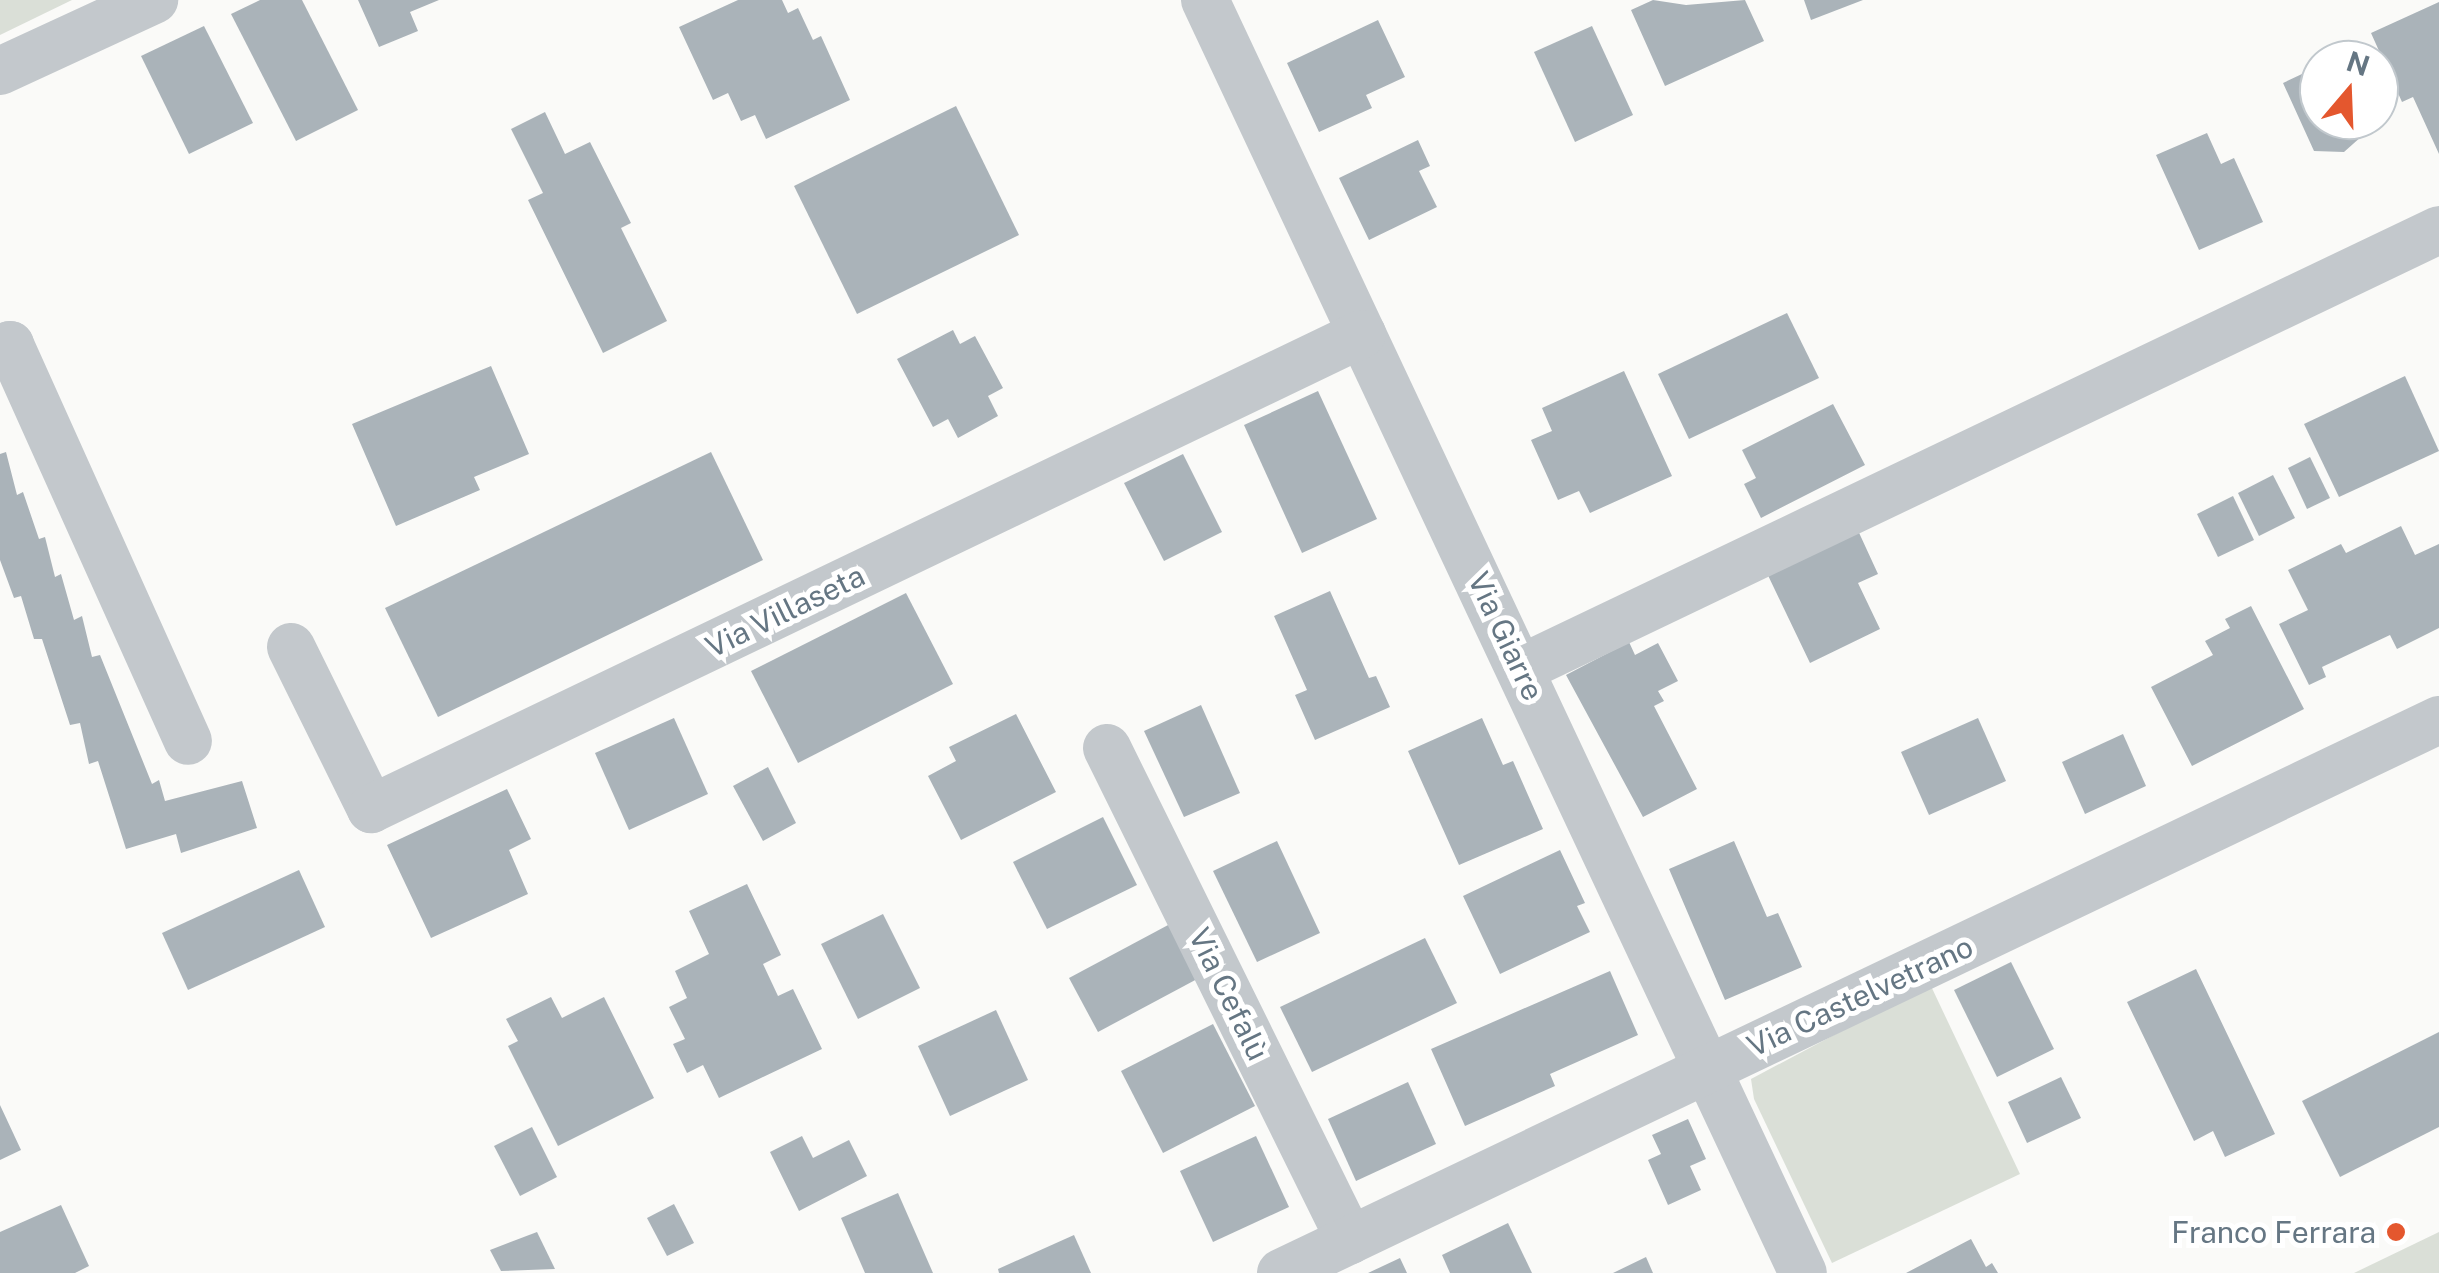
<!DOCTYPE html>
<html>
<head>
<meta charset="utf-8">
<style>
  body { margin:0 }
  #map { position:relative; width:2439px; height:1273px; overflow:hidden; background:#fafaf8; font-family:"Public Sans",sans-serif }
  div>[style] { position:absolute }
  .green>* { inset:0; background:#dadfd7 }
  .building>* { inset:0; background:#aab3b9 }
  .minor>* { height:48px; margin:-24px; padding:0 24px; transform-origin:24px; border-radius:24px; background:#c3c8cc }
  .dots>* { width:28px; height:28px; translate:-50% -50%; box-sizing:border-box; border:5px solid #fff; border-radius:50% }
  span { translate:-50% -50%; white-space:nowrap; text-align:center; line-height:1.15; -webkit-text-stroke:10px #fff; paint-order:stroke }
  .street-label { font-size:30px; color:#657683 }
  .poi-label { font-size:30px; color:#657683 }
  .right { translate:-100% -50%; text-align:right }
  .north { position:absolute; left:2299px; top:40px; width:100px; height:100px; box-sizing:border-box; background:#fff; border:2px solid #c1c8cd; border-radius:50%; rotate:19deg; font-size:28px; font-weight:700; line-height:40px; text-align:center; color:#657683 }
  .north::after { content:''; display:block; margin:auto; width:35px; height:45px; background:#e4572e; clip-path:polygon(50% 0,100% 100%,50% 72%,0 100%) }
</style>
</head>
<body>
<div id="map">
  <div class="green">
    <i style="clip-path:polygon(0 0,72px 0,0 35px)"></i>
    <i style="clip-path:polygon(1930px 984px,2020px 1174px,1832px 1263px,1754px 1099px,1751px 1079px)"></i>
    <i style="clip-path:polygon(2439px 1232px,2439px 1273px,2354px 1273px)"></i>
  </div>
  <div class="building">
    <i style="clip-path:polygon(260px 0,302px 0,358px 110px,296px 141px,231px 14px)"></i>
    <i style="clip-path:polygon(358px 0,439px 0,410px 12px,418px 31px,379px 47px)"></i>
    <i style="clip-path:polygon(738px 0,782px 0,788px 13px,798px 8px,813px 40px,821px 36px,850px 100px,766px 139px,755px 115px,741px 121px,728px 93px,713px 100px,679px 27px)"></i>
    <i style="clip-path:polygon(1653px 0,1686px 5px,1745px 0,1764px 41px,1665px 86px,1631px 10px)"></i>
    <i style="clip-path:polygon(1804px 0,1863px 0,1811px 20px)"></i>
    <i style="clip-path:polygon(2439px 2px,2439px 154px,2413px 97px,2402px 102px,2371px 33px)"></i>
    <i style="clip-path:polygon(1378px 20px,1405px 77px,1366px 95px,1372px 108px,1319px 132px,1287px 63px)"></i>
    <i style="clip-path:polygon(204px 26px,253px 123px,189px 154px,141px 56px)"></i>
    <i style="clip-path:polygon(1592px 26px,1633px 115px,1575px 142px,1534px 52px)"></i>
    <i style="clip-path:polygon(2319px 66px,2319px 120px,2380px 120px,2344px 152px,2314px 151px,2283px 83px)"></i>
    <i style="clip-path:polygon(956px 106px,1019px 235px,857px 314px,794px 186px)"></i>
    <i style="clip-path:polygon(545px 112px,565px 154px,590px 142px,631px 223px,621px 228px,667px 321px,603px 353px,528px 200px,543px 193px,511px 129px)"></i>
    <i style="clip-path:polygon(2207px 133px,2221px 164px,2234px 158px,2263px 222px,2199px 250px,2156px 155px)"></i>
    <i style="clip-path:polygon(1418px 140px,1430px 166px,1419px 171px,1437px 207px,1369px 240px,1339px 178px)"></i>
    <i style="clip-path:polygon(1787px 313px,1819px 378px,1689px 439px,1658px 374px)"></i>
    <i style="clip-path:polygon(953px 330px,960px 344px,975px 336px,1003px 388px,988px 396px,998px 416px,958px 438px,948px 419px,933px 427px,897px 359px)"></i>
    <i style="clip-path:polygon(491px 366px,529px 454px,474px 477px,480px 490px,396px 526px,352px 424px)"></i>
    <i style="clip-path:polygon(1624px 371px,1672px 476px,1590px 513px,1579px 491px,1558px 500px,1531px 440px,1552px 431px,1542px 408px)"></i>
    <i style="clip-path:polygon(2405px 376px,2439px 451px,2339px 497px,2304px 424px)"></i>
    <i style="clip-path:polygon(1318px 391px,1377px 519px,1302px 553px,1244px 425px)"></i>
    <i style="clip-path:polygon(1833px 404px,1865px 465px,1761px 518px,1744px 484px,1756px 478px,1742px 450px)"></i>
    <i style="clip-path:polygon(6px 452px,17px 495px,23px 492px,39px 539px,45px 537px,55px 577px,61px 574px,74px 620px,82px 616px,92px 657px,100px 655px,152px 784px,159px 780px,165px 801px,242px 781px,257px 828px,181px 853px,176px 834px,126px 849px,98px 761px,89px 764px,80px 723px,70px 725px,42px 639px,34px 639px,21px 596px,14px 598px,0 560px,0 454px)"></i>
    <i style="clip-path:polygon(711px 452px,763px 560px,438px 717px,385px 608px)"></i>
    <i style="clip-path:polygon(1183px 454px,1222px 532px,1164px 561px,1124px 483px)"></i>
    <i style="clip-path:polygon(2310px 457px,2330px 498px,2307px 509px,2288px 468px)"></i>
    <i style="clip-path:polygon(2273px 475px,2295px 518px,2259px 536px,2238px 493px)"></i>
    <i style="clip-path:polygon(2233px 496px,2254px 540px,2218px 557px,2197px 514px)"></i>
    <i style="clip-path:polygon(1855px 524px,1878px 574px,1858px 583px,1880px 629px,1810px 663px,1764px 567px)"></i>
    <i style="clip-path:polygon(2401px 526px,2415px 555px,2439px 544px,2439px 628px,2397px 649px,2390px 635px,2322px 667px,2326px 677px,2309px 685px,2279px 624px,2308px 610px,2288px 570px,2341px 544px,2346px 553px)"></i>
    <i style="clip-path:polygon(1330px 591px,1369px 678px,1376px 676px,1390px 707px,1315px 740px,1295px 695px,1307px 690px,1274px 616px)"></i>
    <i style="clip-path:polygon(906px 593px,953px 684px,798px 763px,751px 671px)"></i>
    <i style="clip-path:polygon(2251px 606px,2304px 709px,2192px 766px,2151px 687px,2213px 655px,2205px 641px,2230px 628px,2225px 619px)"></i>
    <i style="clip-path:polygon(1629px 642px,1635px 655px,1658px 643px,1678px 681px,1658px 691px,1664px 701px,1654px 706px,1697px 789px,1643px 817px,1566px 675px)"></i>
    <i style="clip-path:polygon(1201px 705px,1240px 793px,1184px 817px,1144px 731px)"></i>
    <i style="clip-path:polygon(1016px 714px,1056px 792px,961px 840px,928px 776px,956px 761px,949px 747px)"></i>
    <i style="clip-path:polygon(674px 718px,708px 794px,629px 830px,595px 753px)"></i>
    <i style="clip-path:polygon(1482px 718px,1503px 765px,1513px 761px,1543px 829px,1459px 865px,1408px 751px)"></i>
    <i style="clip-path:polygon(1978px 718px,2006px 781px,1929px 815px,1901px 752px)"></i>
    <i style="clip-path:polygon(2123px 734px,2146px 786px,2085px 814px,2062px 762px)"></i>
    <i style="clip-path:polygon(768px 767px,796px 823px,763px 841px,733px 786px)"></i>
    <i style="clip-path:polygon(507px 789px,531px 839px,509px 850px,528px 894px,431px 938px,387px 845px)"></i>
    <i style="clip-path:polygon(1103px 817px,1137px 885px,1047px 929px,1013px 862px)"></i>
    <i style="clip-path:polygon(1277px 841px,1320px 933px,1257px 962px,1213px 871px)"></i>
    <i style="clip-path:polygon(1734px 841px,1767px 917px,1778px 913px,1802px 967px,1725px 1000px,1669px 869px)"></i>
    <i style="clip-path:polygon(1560px 850px,1585px 903px,1577px 906px,1590px 932px,1500px 974px,1463px 896px)"></i>
    <i style="clip-path:polygon(299px 870px,325px 927px,188px 990px,162px 933px)"></i>
    <i style="clip-path:polygon(747px 884px,781px 955px,763px 964px,778px 996px,793px 989px,822px 1049px,719px 1098px,703px 1065px,687px 1073px,673px 1044px,685px 1039px,669px 1007px,687px 998px,675px 971px,709px 954px,689px 911px)"></i>
    <i style="clip-path:polygon(883px 914px,920px 988px,858px 1019px,821px 944px)"></i>
    <i style="clip-path:polygon(1170px 924px,1199px 978px,1098px 1032px,1069px 978px)"></i>
    <i style="clip-path:polygon(1425px 938px,1457px 1003px,1312px 1072px,1280px 1007px)"></i>
    <i style="clip-path:polygon(2011px 962px,2054px 1049px,1997px 1077px,1954px 990px)"></i>
    <i style="clip-path:polygon(2196px 969px,2275px 1134px,2225px 1157px,2213px 1131px,2194px 1141px,2127px 1002px)"></i>
    <i style="clip-path:polygon(1610px 971px,1638px 1035px,1550px 1074px,1555px 1086px,1465px 1126px,1431px 1049px)"></i>
    <i style="clip-path:polygon(551px 997px,562px 1018px,604px 997px,654px 1098px,558px 1146px,508px 1046px,518px 1041px,506px 1019px)"></i>
    <i style="clip-path:polygon(996px 1010px,1028px 1080px,950px 1116px,918px 1046px)"></i>
    <i style="clip-path:polygon(1213px 1024px,1255px 1106px,1163px 1153px,1121px 1071px)"></i>
    <i style="clip-path:polygon(2439px 1032px,2439px 1127px,2340px 1177px,2302px 1101px)"></i>
    <i style="clip-path:polygon(2061px 1077px,2081px 1118px,2027px 1143px,2008px 1102px)"></i>
    <i style="clip-path:polygon(1408px 1082px,1436px 1144px,1356px 1181px,1328px 1119px)"></i>
    <i style="clip-path:polygon(0 1105px,21px 1150px,0 1160px)"></i>
    <i style="clip-path:polygon(1688px 1119px,1706px 1159px,1690px 1166px,1701px 1190px,1668px 1205px,1648px 1160px,1661px 1154px,1652px 1135px)"></i>
    <i style="clip-path:polygon(532px 1127px,557px 1177px,520px 1196px,494px 1146px)"></i>
    <i style="clip-path:polygon(802px 1136px,813px 1158px,849px 1140px,867px 1176px,799px 1211px,770px 1152px)"></i>
    <i style="clip-path:polygon(1256px 1136px,1289px 1207px,1213px 1242px,1180px 1171px)"></i>
    <i style="clip-path:polygon(898px 1193px,933px 1273px,865px 1273px,841px 1218px)"></i>
    <i style="clip-path:polygon(674px 1204px,694px 1243px,667px 1256px,647px 1218px)"></i>
    <i style="clip-path:polygon(61px 1205px,89px 1266px,75px 1273px,0 1273px,0 1232px)"></i>
    <i style="clip-path:polygon(1508px 1223px,1532px 1273px,1450px 1273px,1442px 1255px)"></i>
    <i style="clip-path:polygon(537px 1232px,555px 1269px,501px 1271px,490px 1250px)"></i>
    <i style="clip-path:polygon(1074px 1235px,1091px 1273px,999px 1273px,998px 1269px)"></i>
    <i style="clip-path:polygon(1971px 1239px,1986px 1267px,1992px 1263px,1998px 1273px,1906px 1273px)"></i>
    <i style="clip-path:polygon(1646px 1257px,1653px 1273px,1613px 1273px)"></i>
    <i style="clip-path:polygon(1400px 1258px,1407px 1273px,1368px 1273px)"></i>
  </div>
  <div class="minor">
    <i style="left:1205px;top:0;width:1406px;rotate:64.84deg"></i>
    <i style="left:0;top:71px;width:170px;rotate:-24.8deg"></i>
    <i style="left:0;top:349px;width:11px;rotate:-22deg"></i>
    <i style="left:10px;top:345px;width:434px;rotate:65.8deg"></i>
    <i style="left:291px;top:647px;width:181px;rotate:63.7deg"></i>
    <i style="left:371px;top:809px;width:1099px;rotate:-25.61deg"></i>
    <i style="left:1522px;top:668px;width:1016px;rotate:-25.53deg"></i>
    <i style="left:1107px;top:748px;width:549px;rotate:63.72deg"></i>
    <i style="left:1281px;top:1273px;width:1283px;rotate:-25.53deg"></i>
  </div>
  <div class="dots">
    <i style="left:2396px;top:1232px;background:#e4572e"></i>
  </div>
  <div class="street-label">
    <span style="left:785px;top:611px;rotate:-26deg">Via Villaseta</span>
    <span style="left:1506px;top:636px;rotate:65deg">Via Giarre</span>
    <span style="left:1229px;top:994px;rotate:64deg">Via Cefalù</span>
    <span style="left:1860px;top:996px;rotate:-25deg">Via Castelvetrano</span>
  </div>
  <div class="poi-label">
    <span class="right" style="left:2376px;top:1232px">Franco Ferrara</span>
  </div>
  <div class="north">N</div>
</div>
</body>
</html>
